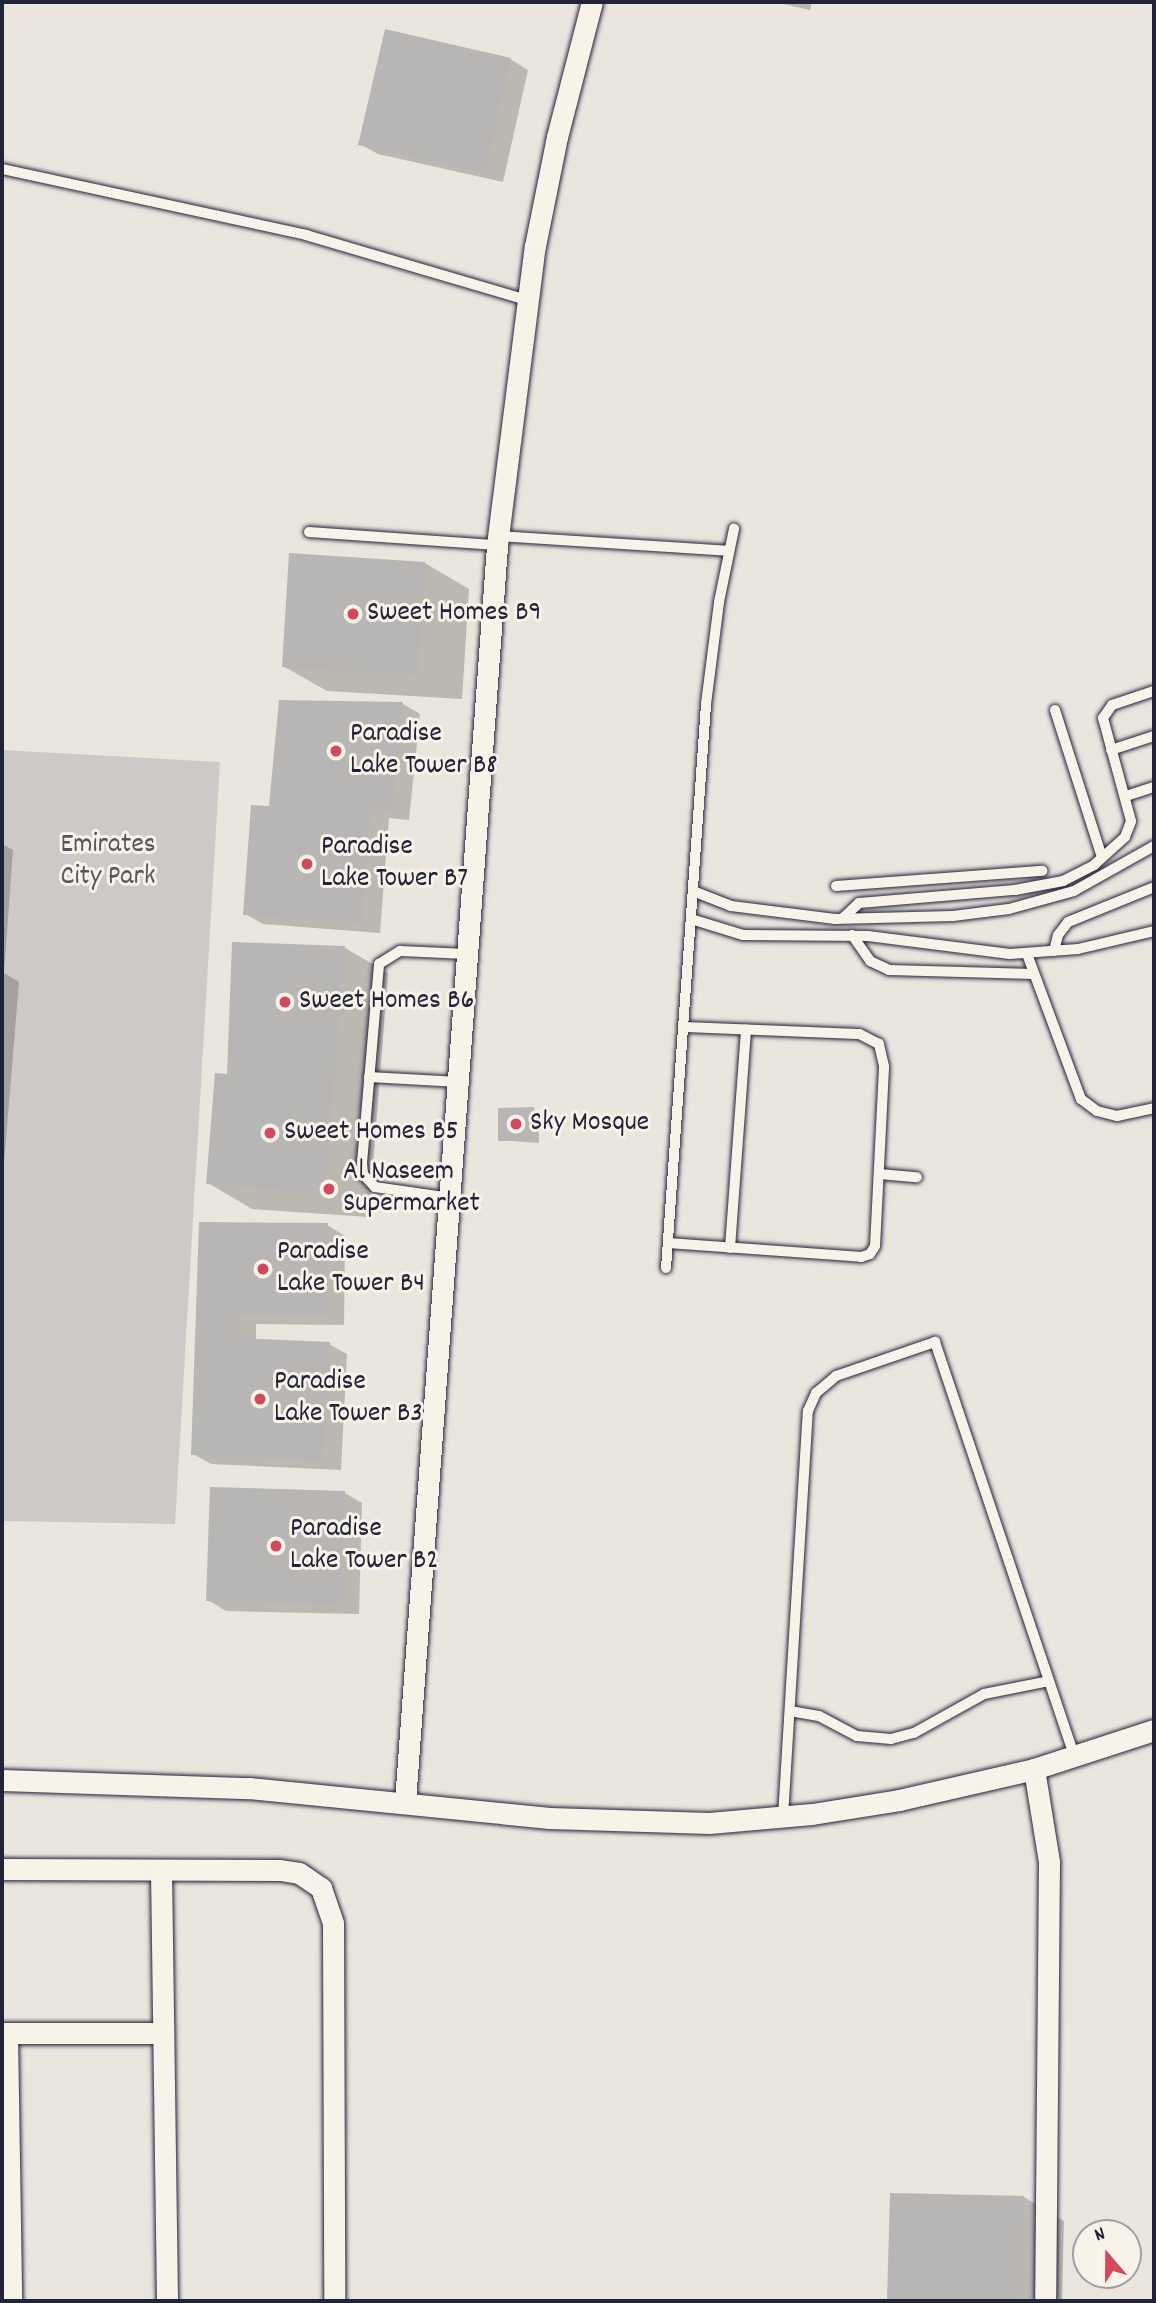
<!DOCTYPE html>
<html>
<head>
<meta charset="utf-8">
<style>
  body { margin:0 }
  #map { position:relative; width:1156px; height:2303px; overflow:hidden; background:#eae6de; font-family:Dekko,sans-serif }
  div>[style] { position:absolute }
  .green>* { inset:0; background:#cdc9c6 }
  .shadow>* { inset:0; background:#0003 }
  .building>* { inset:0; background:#b8b6b5 }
  .roads { filter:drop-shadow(0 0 2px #22223b) drop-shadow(0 0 2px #22223b) }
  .service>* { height:10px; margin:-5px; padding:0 5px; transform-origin:5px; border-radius:5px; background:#f7f3e8 }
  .minor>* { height:21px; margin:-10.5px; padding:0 10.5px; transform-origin:10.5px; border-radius:10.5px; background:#f7f3e8 }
  .dots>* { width:19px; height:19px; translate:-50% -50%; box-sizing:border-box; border:4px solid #f7f3e8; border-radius:50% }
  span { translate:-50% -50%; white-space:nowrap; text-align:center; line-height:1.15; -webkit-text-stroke:6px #f7f3e8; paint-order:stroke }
  .poi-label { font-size:28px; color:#22223b }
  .left { translate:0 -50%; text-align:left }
  .park-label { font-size:28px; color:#555465 }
  .frame { position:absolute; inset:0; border:4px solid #22223b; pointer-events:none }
  .north { position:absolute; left:1072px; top:2219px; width:70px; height:70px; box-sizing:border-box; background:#f7f3e8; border:2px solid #a29fa3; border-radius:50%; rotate:340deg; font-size:19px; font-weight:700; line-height:28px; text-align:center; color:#22223b }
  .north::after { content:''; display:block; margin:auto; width:24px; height:32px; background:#d1495b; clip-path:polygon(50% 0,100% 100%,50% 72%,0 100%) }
</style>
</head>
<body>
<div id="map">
  <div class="green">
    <i style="clip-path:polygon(2px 750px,220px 762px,175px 1524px,2px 1521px)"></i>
  </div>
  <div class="shadow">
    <i style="clip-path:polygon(774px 2px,812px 2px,810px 10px)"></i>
    <i style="clip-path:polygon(510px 59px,528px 70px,503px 182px,378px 154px,360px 144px)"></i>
    <i style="clip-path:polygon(425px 563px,469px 589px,462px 699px,327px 691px,283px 666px)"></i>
    <i style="clip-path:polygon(403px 704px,420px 714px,409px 820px,389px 818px,380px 933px,263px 924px,245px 914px,270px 808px)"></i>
    <i style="clip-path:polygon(2px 844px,13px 850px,4px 973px,19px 982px,2px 1187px)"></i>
    <i style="clip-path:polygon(345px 948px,388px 973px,369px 1217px,252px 1209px,208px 1183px,228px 1076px)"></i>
    <i style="clip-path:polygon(534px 1109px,539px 1112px,539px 1143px,499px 1140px)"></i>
    <i style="clip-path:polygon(201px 1224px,327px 1225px,345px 1236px,344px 1325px,256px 1324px,256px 1340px,329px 1344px,347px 1354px,341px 1470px,211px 1464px,193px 1454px)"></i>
    <i style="clip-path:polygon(345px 1493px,362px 1503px,359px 1614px,226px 1611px,208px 1600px)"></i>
    <i style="clip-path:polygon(891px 2195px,1024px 2197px,1064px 2221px,1062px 2301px,889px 2301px)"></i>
  </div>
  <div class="building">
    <i style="clip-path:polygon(385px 29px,511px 58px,485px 173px,358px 145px)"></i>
    <i style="clip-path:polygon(289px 553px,425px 562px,418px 675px,282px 667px)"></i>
    <i style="clip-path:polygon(279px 700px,403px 702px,392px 811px,371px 809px,362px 923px,243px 915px,251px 805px,269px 806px)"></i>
    <i style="clip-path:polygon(232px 942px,345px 946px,325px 1193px,206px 1184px,215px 1073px,227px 1074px)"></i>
    <i style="clip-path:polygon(534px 1107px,534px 1141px,498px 1141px,498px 1108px)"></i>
    <i style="clip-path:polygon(199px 1222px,328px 1223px,327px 1316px,239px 1315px,238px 1338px,330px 1342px,323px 1461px,191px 1455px)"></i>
    <i style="clip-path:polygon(210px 1487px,345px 1491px,342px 1605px,206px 1601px)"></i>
    <i style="clip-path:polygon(890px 2193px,1024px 2196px,1022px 2301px,887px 2301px)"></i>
  </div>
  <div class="roads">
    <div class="service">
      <i style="left:2px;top:169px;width:311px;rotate:12.2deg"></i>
      <i style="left:306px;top:235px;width:230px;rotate:16.4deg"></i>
      <i style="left:309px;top:532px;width:188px;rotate:4deg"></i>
      <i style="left:498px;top:536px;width:230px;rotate:3.7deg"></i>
      <i style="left:1055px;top:710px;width:154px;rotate:72.3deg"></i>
      <i style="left:1111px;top:750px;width:45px;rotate:-18deg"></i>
      <i style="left:1126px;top:796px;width:29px;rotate:-18deg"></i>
      <i style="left:836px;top:886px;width:207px;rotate:-4.2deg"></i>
      <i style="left:693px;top:891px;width:41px;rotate:21.5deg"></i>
      <i style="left:731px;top:906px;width:105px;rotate:7.1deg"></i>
      <i style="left:835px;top:919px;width:118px;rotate:-1.5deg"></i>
      <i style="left:953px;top:916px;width:56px;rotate:-7.1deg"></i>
      <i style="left:1009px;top:909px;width:67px;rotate:-15.5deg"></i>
      <i style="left:1074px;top:891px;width:92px;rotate:-29.4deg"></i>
      <i style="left:843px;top:918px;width:22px;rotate:-43deg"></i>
      <i style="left:859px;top:903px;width:157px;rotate:-4.8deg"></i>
      <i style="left:1015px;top:890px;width:49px;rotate:-10.6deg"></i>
      <i style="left:1063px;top:881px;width:35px;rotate:-27deg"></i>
      <i style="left:1094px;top:865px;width:42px;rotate:-42.1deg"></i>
      <i style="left:1125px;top:837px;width:17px;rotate:-69deg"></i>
      <i style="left:1131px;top:821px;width:107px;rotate:-105.2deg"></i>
      <i style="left:1103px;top:718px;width:16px;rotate:-55deg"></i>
      <i style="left:1112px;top:705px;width:44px;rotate:-18.4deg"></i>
      <i style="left:691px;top:919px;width:54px;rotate:17.1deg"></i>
      <i style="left:743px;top:935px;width:125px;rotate:0.5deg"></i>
      <i style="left:868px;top:936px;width:143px;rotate:7.2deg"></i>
      <i style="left:1010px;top:954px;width:68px;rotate:-4.2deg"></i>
      <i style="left:1078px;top:949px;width:78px;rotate:-13.3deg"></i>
      <i style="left:852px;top:935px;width:32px;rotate:55deg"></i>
      <i style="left:870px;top:961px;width:21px;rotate:25deg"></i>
      <i style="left:889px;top:970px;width:145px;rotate:1.6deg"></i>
      <i style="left:1054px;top:951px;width:16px;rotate:-76deg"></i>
      <i style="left:1058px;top:935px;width:16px;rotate:-52deg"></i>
      <i style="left:1068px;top:922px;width:93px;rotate:-22.1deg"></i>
      <i style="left:1027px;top:954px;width:155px;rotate:69.6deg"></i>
      <i style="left:1081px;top:1099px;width:20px;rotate:37deg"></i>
      <i style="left:1097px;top:1111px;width:21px;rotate:14deg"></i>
      <i style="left:1117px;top:1116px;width:38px;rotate:-12deg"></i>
      <i style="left:369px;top:1077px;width:90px;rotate:3.2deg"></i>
      <i style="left:879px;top:1174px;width:38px;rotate:5deg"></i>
      <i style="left:451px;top:1198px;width:77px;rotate:-171.8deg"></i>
      <i style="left:375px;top:1187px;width:18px;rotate:-133deg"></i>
      <i style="left:363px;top:1174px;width:11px;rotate:-95deg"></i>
      <i style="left:362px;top:1163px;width:200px;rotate:-85.1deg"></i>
      <i style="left:379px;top:964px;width:25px;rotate:-32deg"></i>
      <i style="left:400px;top:951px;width:67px;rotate:2.6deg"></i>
      <i style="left:668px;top:1243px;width:194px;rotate:4.1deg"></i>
      <i style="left:861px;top:1257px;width:9px;rotate:-18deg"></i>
      <i style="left:870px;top:1254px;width:9px;rotate:-58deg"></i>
      <i style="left:875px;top:1246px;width:180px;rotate:-87.1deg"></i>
      <i style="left:884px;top:1066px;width:23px;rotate:-103deg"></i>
      <i style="left:879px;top:1044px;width:22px;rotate:-153deg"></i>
      <i style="left:859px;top:1034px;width:175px;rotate:-177.7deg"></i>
      <i style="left:730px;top:1248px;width:219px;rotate:-85.8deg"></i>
      <i style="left:666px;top:1268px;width:565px;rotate:-85.94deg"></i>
      <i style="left:706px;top:704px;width:103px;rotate:-82.7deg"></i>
      <i style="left:719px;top:602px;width:75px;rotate:-78.4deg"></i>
      <i style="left:790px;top:1711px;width:29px;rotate:10deg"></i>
      <i style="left:819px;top:1716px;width:43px;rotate:27.8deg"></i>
      <i style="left:857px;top:1736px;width:34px;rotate:5deg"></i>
      <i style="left:891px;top:1739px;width:24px;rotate:-15deg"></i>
      <i style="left:914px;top:1733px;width:80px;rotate:-29.1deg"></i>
      <i style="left:984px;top:1694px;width:66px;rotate:-11.3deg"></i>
      <i style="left:783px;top:1817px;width:407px;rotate:-86.5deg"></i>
      <i style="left:808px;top:1411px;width:20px;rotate:-66deg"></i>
      <i style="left:816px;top:1393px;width:26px;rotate:-40deg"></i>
      <i style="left:836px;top:1376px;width:105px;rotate:-19deg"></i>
      <i style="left:935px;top:1342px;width:437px;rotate:71.4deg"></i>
    </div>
    <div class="minor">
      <i style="left:1034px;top:1769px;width:94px;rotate:80.8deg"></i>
      <i style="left:1049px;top:1862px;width:439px;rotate:90.5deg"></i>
      <i style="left:2px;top:1780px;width:247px;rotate:1.9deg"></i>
      <i style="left:249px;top:1788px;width:302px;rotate:5.7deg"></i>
      <i style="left:550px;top:1818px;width:159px;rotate:1.8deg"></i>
      <i style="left:709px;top:1823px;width:103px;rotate:-5deg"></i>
      <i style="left:812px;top:1814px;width:88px;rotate:-9.1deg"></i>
      <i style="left:899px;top:1800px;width:139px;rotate:-12.9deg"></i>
      <i style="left:1034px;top:1769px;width:126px;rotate:-18deg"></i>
      <i style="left:405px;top:1802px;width:1260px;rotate:-85.81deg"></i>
      <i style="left:497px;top:545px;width:301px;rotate:-82.8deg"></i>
      <i style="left:535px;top:246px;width:111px;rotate:-78.6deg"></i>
      <i style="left:557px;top:137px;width:139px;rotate:-75.5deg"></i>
      <i style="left:2px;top:1869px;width:278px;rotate:0.2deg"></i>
      <i style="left:280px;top:1870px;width:19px;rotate:9deg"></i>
      <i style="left:299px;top:1873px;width:27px;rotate:34deg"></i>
      <i style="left:321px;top:1888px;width:37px;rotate:71deg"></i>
      <i style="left:333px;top:1923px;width:378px;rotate:89.8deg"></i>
      <i style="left:161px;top:1870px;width:431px;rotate:89.2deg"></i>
      <i style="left:2px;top:2033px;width:160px"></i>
      <i style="left:7px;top:2033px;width:268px;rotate:89.1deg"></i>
    </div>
  </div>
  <div class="dots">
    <i style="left:353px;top:614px;background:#d1495b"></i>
    <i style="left:336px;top:751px;background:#d1495b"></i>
    <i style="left:307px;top:864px;background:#d1495b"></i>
    <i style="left:285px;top:1002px;background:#d1495b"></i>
    <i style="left:516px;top:1124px;background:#d1495b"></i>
    <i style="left:270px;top:1133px;background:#d1495b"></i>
    <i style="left:329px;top:1189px;background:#d1495b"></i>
    <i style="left:263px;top:1269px;background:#d1495b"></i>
    <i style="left:260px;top:1399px;background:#d1495b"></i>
    <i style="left:276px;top:1546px;background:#d1495b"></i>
  </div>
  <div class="poi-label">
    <span class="left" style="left:367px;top:614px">Sweet Homes B9</span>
    <span class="left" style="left:350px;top:751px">Paradise<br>Lake Tower B8</span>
    <span class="left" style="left:321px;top:864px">Paradise<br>Lake Tower B7</span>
    <span class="left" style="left:299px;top:1002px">Sweet Homes B6</span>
    <span class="left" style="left:530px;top:1124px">Sky Mosque</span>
    <span class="left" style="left:284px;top:1133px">Sweet Homes B5</span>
    <span class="left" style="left:343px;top:1189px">Al Naseem<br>Supermarket</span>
    <span class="left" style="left:277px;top:1269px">Paradise<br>Lake Tower B4</span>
    <span class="left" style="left:274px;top:1399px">Paradise<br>Lake Tower B3</span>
    <span class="left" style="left:290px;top:1546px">Paradise<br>Lake Tower B2</span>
  </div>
  <div class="park-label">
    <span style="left:108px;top:862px">Emirates<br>City Park</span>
  </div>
  <div class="frame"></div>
  <div class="north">N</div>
</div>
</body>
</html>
